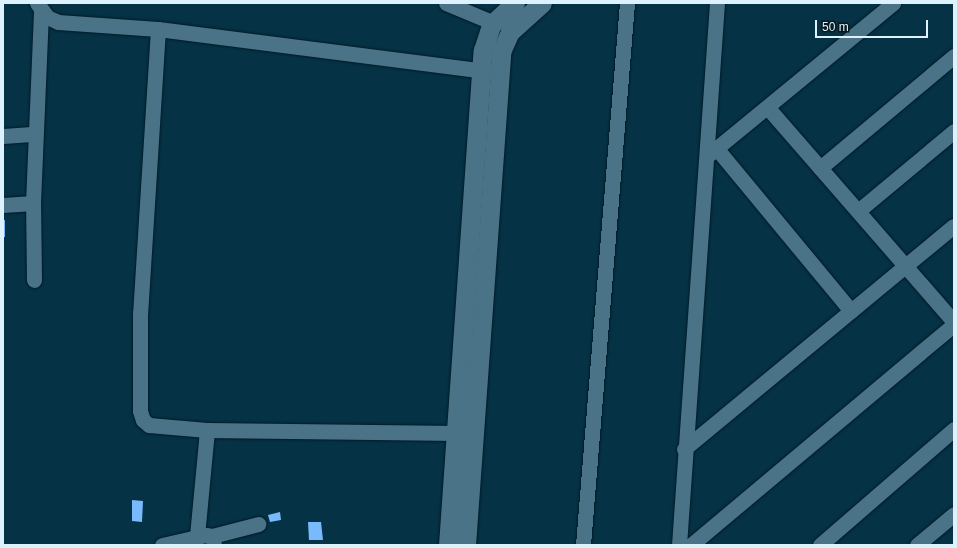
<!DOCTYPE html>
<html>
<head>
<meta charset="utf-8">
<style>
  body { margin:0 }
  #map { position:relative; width:957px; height:548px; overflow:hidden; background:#053244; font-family:Helvetica,sans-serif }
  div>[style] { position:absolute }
  .building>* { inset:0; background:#79bafd }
  .roads { filter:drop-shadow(0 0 1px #001926) drop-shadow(0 0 1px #001926) }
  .minor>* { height:15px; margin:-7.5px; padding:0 7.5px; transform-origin:7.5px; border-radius:7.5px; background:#4a7387 }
  .tertiary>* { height:19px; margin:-9.5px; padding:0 9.5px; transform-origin:9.5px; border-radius:9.5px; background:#4a7387 }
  span { translate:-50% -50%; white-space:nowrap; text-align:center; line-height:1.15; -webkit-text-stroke:4px #071820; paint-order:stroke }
  .frame { position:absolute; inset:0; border:4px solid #dcf2fd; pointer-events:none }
  .scale { position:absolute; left:815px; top:20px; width:113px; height:18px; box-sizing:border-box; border:2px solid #dcf2fd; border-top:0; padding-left:5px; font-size:12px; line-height:14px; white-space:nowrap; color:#dcf2fd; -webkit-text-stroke:3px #071820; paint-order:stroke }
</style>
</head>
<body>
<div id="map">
  <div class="building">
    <i style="clip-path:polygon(3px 220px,5px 220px,5px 237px,3px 237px)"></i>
    <i style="clip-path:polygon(132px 500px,143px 501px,142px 522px,132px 521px)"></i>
    <i style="clip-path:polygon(280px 512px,281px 520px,270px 522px,268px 515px)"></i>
    <i style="clip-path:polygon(308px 522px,321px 522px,323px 540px,309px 540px)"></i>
  </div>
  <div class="roads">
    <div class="minor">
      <i style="left:37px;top:3px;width:17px;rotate:54deg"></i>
      <i style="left:47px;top:17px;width:12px;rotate:24deg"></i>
      <i style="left:58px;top:22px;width:100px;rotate:4deg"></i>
      <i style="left:158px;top:29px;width:338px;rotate:7.3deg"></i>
      <i style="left:446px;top:3px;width:52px;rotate:22.6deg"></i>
      <i style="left:158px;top:29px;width:285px;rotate:93.6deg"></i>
      <i style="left:140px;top:313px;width:98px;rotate:90deg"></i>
      <i style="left:140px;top:411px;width:9px;rotate:72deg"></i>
      <i style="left:143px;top:420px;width:8px;rotate:40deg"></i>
      <i style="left:149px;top:425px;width:58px;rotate:4.9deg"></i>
      <i style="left:207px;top:430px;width:250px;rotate:0.7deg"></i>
      <i style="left:768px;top:108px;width:284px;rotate:49deg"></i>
      <i style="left:3px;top:136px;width:32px;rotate:-4deg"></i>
      <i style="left:717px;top:149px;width:210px;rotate:50.4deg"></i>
      <i style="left:707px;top:156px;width:241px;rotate:-39.4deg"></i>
      <i style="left:820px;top:168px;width:175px;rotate:-39.9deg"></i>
      <i style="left:3px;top:205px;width:30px;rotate:-4deg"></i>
      <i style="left:858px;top:211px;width:125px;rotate:-39.8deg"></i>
      <i style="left:34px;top:280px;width:77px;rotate:-90.7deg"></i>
      <i style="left:33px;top:203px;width:193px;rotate:-87.6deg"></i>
      <i style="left:684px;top:449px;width:350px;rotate:-39.6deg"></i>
      <i style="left:197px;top:536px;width:106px;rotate:-84.6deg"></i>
      <i style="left:212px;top:536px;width:48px;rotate:-14.6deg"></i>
      <i style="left:162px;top:545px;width:45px;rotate:-12.8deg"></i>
      <i style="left:206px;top:535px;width:6px;rotate:9deg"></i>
      <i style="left:212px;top:536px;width:9px;rotate:77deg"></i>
      <i style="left:583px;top:545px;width:544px;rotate:-85.36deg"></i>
      <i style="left:679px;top:545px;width:543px;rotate:-85.99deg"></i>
      <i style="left:691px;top:545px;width:344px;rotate:-40deg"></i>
      <i style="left:820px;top:545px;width:177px;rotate:-40.9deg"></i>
      <i style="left:917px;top:545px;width:48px;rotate:-40deg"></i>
    </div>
    <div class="tertiary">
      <i style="left:448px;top:545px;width:496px;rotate:-86deg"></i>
      <i style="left:483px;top:50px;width:26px;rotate:-72deg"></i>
      <i style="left:491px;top:25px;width:33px;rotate:-43deg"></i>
      <i style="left:466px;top:545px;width:494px;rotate:-85.9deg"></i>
      <i style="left:501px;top:52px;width:22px;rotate:-66deg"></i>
      <i style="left:510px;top:32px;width:43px;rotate:-42.2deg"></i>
    </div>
  </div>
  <div class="frame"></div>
  <div class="scale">50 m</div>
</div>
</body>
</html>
